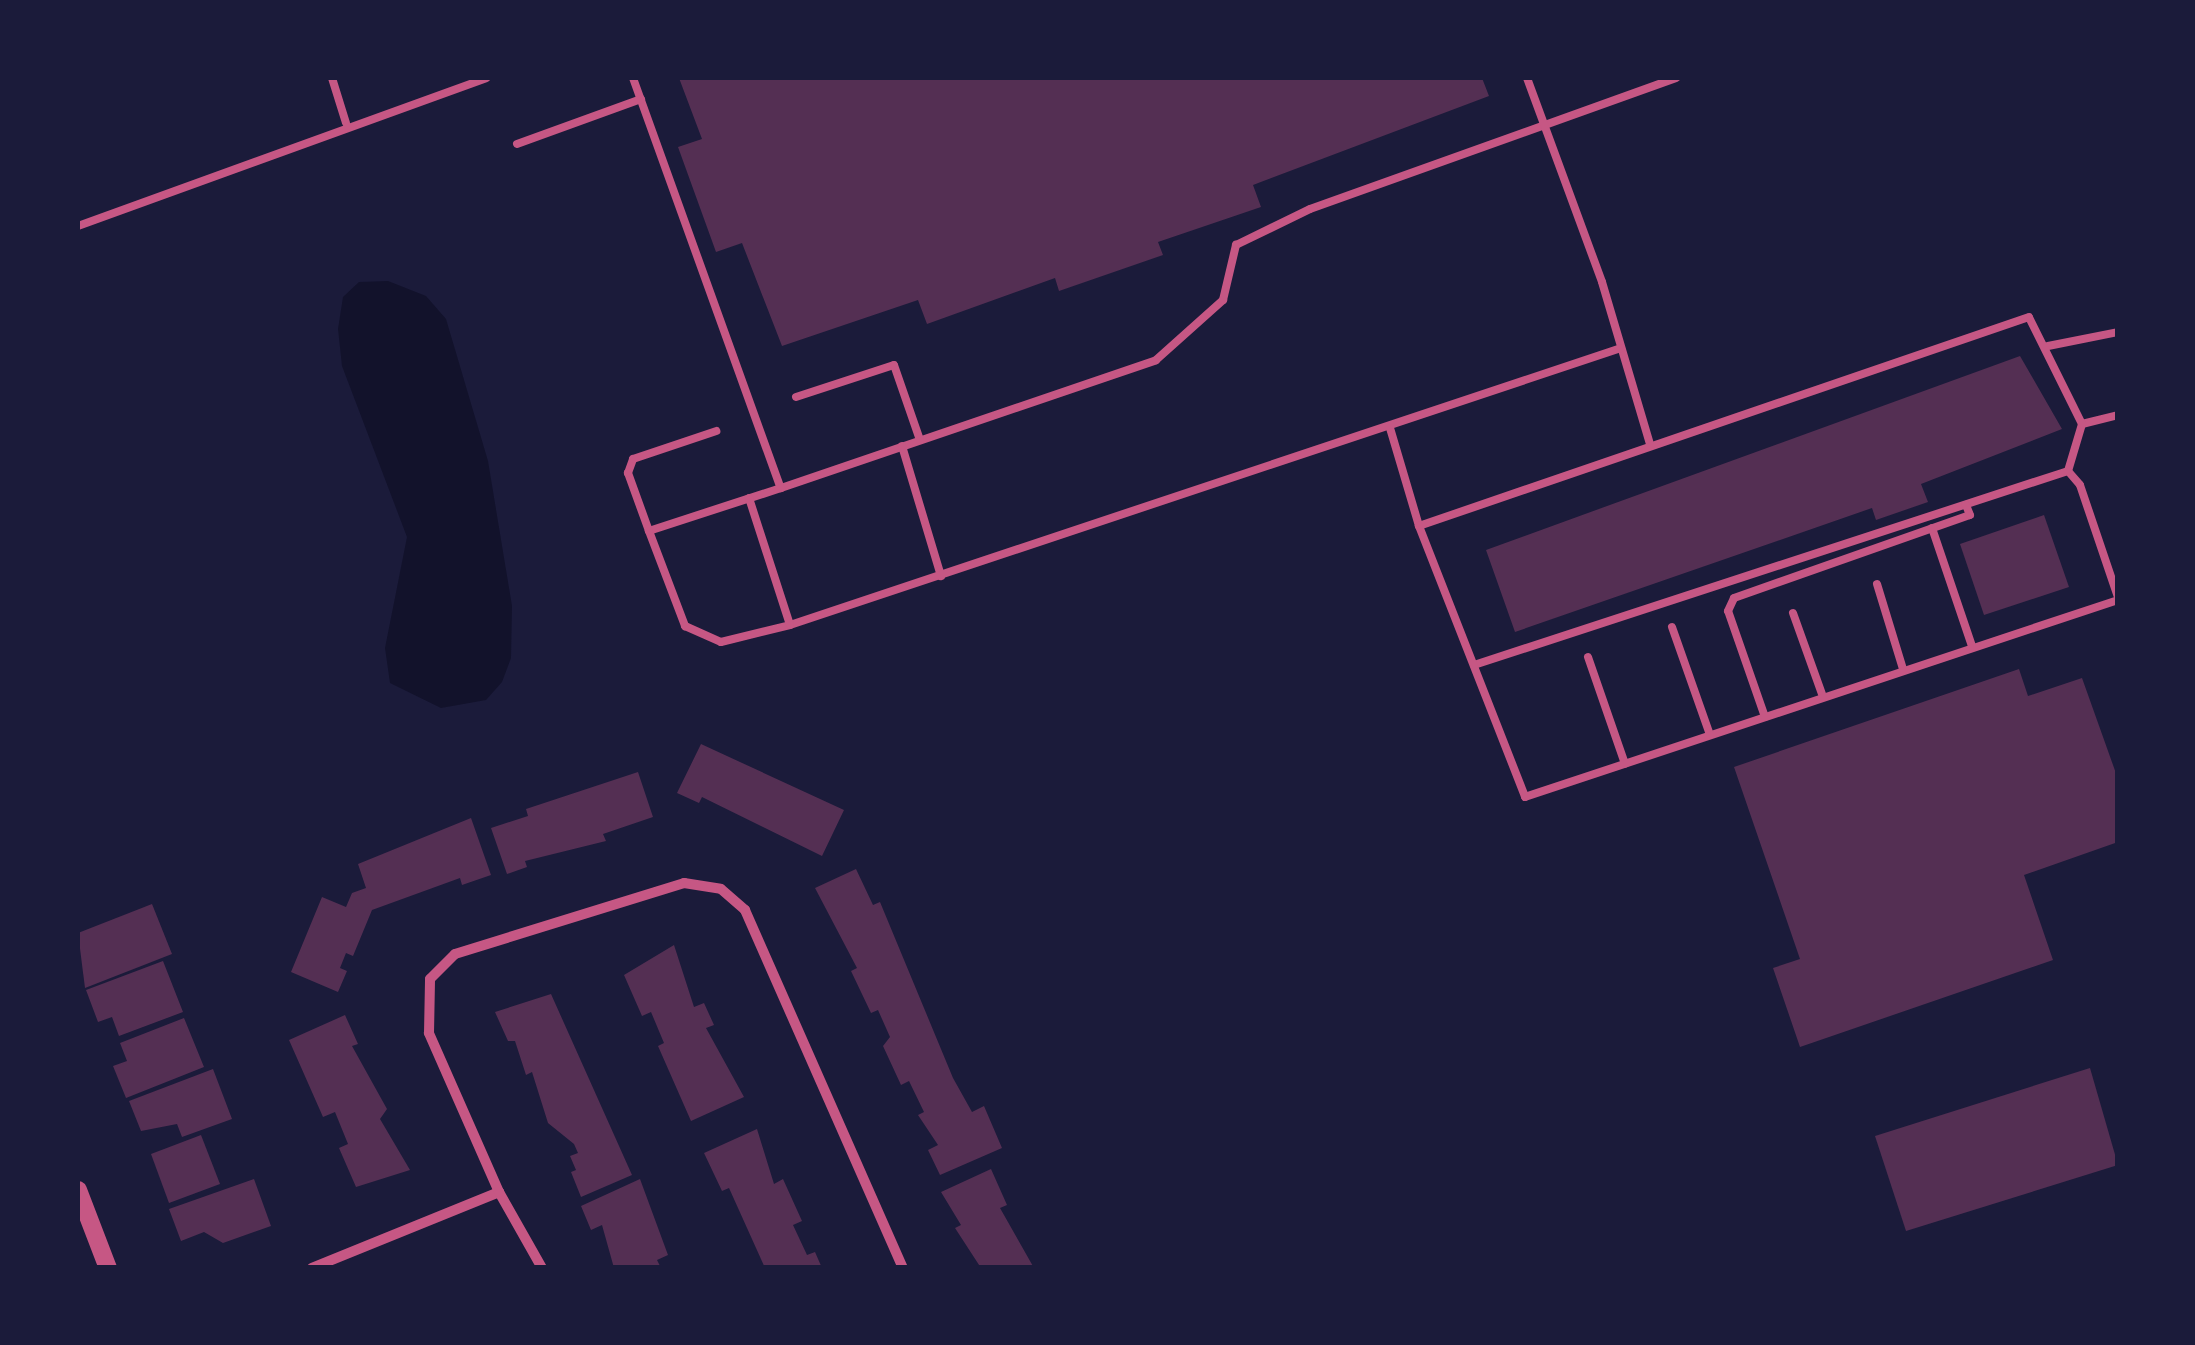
<!DOCTYPE html>
<html>
<head>
<meta charset="utf-8">
<style>
  body { margin:0 }
  #map { position:relative; width:2195px; height:1345px; overflow:hidden; background:#1b1b3a; font-family:"PT Sans",sans-serif }
  div>[style] { position:absolute }
  .water>* { inset:0; background:#12122b }
  .building>* { inset:0; background:#542f53 }
  .service>* { height:8px; margin:-4px; padding:0 4px; transform-origin:4px; border-radius:4px; background:#c65784 }
  .minor>* { height:10px; margin:-5px; padding:0 5px; transform-origin:5px; border-radius:5px; background:#c65784 }
  .tertiary>* { height:18px; margin:-9px; padding:0 9px; transform-origin:9px; border-radius:9px; background:#c65784 }
  span { translate:-50% -50%; white-space:nowrap; text-align:center; line-height:1.15; -webkit-text-stroke:8px #1b1b3a; paint-order:stroke }
  .frame { position:absolute; inset:0; border:80px solid #1b1b3a; pointer-events:none }
</style>
</head>
<body>
<div id="map">
  <div class="water">
    <i style="clip-path:polygon(388px 281px,426px 296px,446px 319px,488px 461px,512px 606px,511px 658px,502px 682px,486px 700px,441px 708px,390px 683px,385px 648px,407px 537px,342px 366px,338px 329px,343px 297px,359px 282px)"></i>
  </div>
  <div class="building">
    <i style="clip-path:polygon(679px 78px,1482px 78px,1489px 96px,1253px 185px,1261px 207px,1158px 242px,1163px 255px,1059px 291px,1055px 278px,927px 324px,918px 300px,782px 346px,742px 243px,716px 252px,678px 147px,702px 139px)"></i>
    <i style="clip-path:polygon(2020px 356px,2062px 429px,1921px 484px,1928px 502px,1876px 520px,1872px 508px,1515px 632px,1486px 550px)"></i>
    <i style="clip-path:polygon(2044px 515px,2069px 587px,1984px 615px,1960px 544px)"></i>
    <i style="clip-path:polygon(2019px 669px,2028px 696px,2082px 678px,2118px 779px,2118px 842px,2024px 875px,2053px 960px,1800px 1047px,1773px 968px,1800px 959px,1734px 767px)"></i>
    <i style="clip-path:polygon(701px 744px,844px 810px,822px 856px,702px 797px,699px 803px,677px 793px)"></i>
    <i style="clip-path:polygon(638px 772px,653px 817px,603px 834px,606px 841px,525px 861px,527px 867px,507px 874px,491px 828px,528px 816px,526px 809px)"></i>
    <i style="clip-path:polygon(471px 818px,491px 875px,462px 885px,460px 878px,372px 910px,353px 956px,346px 953px,340px 968px,347px 971px,338px 992px,291px 972px,322px 897px,346px 907px,352px 893px,366px 888px,358px 864px)"></i>
    <i style="clip-path:polygon(856px 869px,873px 905px,880px 902px,953px 1078px,972px 1112px,984px 1106px,1002px 1148px,940px 1175px,928px 1150px,938px 1145px,918px 1115px,924px 1112px,909px 1081px,901px 1085px,883px 1046px,890px 1037px,878px 1010px,871px 1013px,851px 971px,857px 968px,815px 888px)"></i>
    <i style="clip-path:polygon(152px 904px,172px 954px,85px 988px,78px 933px)"></i>
    <i style="clip-path:polygon(674px 945px,694px 1007px,704px 1003px,714px 1025px,706px 1028px,744px 1097px,691px 1121px,658px 1046px,664px 1043px,651px 1012px,642px 1016px,624px 975px)"></i>
    <i style="clip-path:polygon(163px 961px,183px 1012px,119px 1036px,112px 1017px,98px 1022px,86px 990px)"></i>
    <i style="clip-path:polygon(551px 994px,632px 1175px,581px 1197px,571px 1172px,576px 1170px,570px 1156px,578px 1153px,574px 1144px,548px 1123px,532px 1072px,526px 1075px,515px 1041px,508px 1041px,495px 1012px)"></i>
    <i style="clip-path:polygon(345px 1015px,358px 1044px,352px 1046px,387px 1109px,380px 1119px,410px 1170px,356px 1187px,339px 1148px,348px 1144px,335px 1112px,323px 1117px,289px 1040px)"></i>
    <i style="clip-path:polygon(184px 1018px,204px 1067px,126px 1098px,113px 1066px,127px 1061px,120px 1043px)"></i>
    <i style="clip-path:polygon(2090px 1068px,2118px 1165px,1906px 1231px,1875px 1136px)"></i>
    <i style="clip-path:polygon(213px 1069px,232px 1119px,182px 1137px,177px 1124px,141px 1131px,129px 1101px)"></i>
    <i style="clip-path:polygon(757px 1129px,774px 1184px,783px 1179px,802px 1221px,793px 1225px,807px 1255px,815px 1252px,822px 1268px,765px 1268px,729px 1188px,722px 1191px,704px 1153px)"></i>
    <i style="clip-path:polygon(201px 1135px,220px 1184px,169px 1203px,151px 1154px)"></i>
    <i style="clip-path:polygon(991px 1169px,1007px 1205px,1000px 1208px,1034px 1268px,981px 1268px,955px 1228px,961px 1225px,941px 1192px)"></i>
    <i style="clip-path:polygon(254px 1179px,271px 1226px,223px 1243px,204px 1232px,181px 1241px,169px 1209px)"></i>
    <i style="clip-path:polygon(640px 1179px,668px 1255px,657px 1260px,661px 1268px,614px 1268px,602px 1225px,591px 1230px,581px 1206px)"></i>
  </div>
  <div class="service">
    <i style="left:332px;top:78px;width:47px;rotate:72.7deg"></i>
    <i style="left:633px;top:78px;width:436px;rotate:70.2deg"></i>
    <i style="left:781px;top:488px;width:396px;rotate:-18.8deg"></i>
    <i style="left:1156px;top:360px;width:90px;rotate:-41.8deg"></i>
    <i style="left:1223px;top:300px;width:57px;rotate:-76.7deg"></i>
    <i style="left:1236px;top:245px;width:82px;rotate:-25.9deg"></i>
    <i style="left:1310px;top:209px;width:389px;rotate:-19.7deg"></i>
    <i style="left:1527px;top:78px;width:217px;rotate:69.8deg"></i>
    <i style="left:1602px;top:282px;width:169px;rotate:73.5deg"></i>
    <i style="left:517px;top:144px;width:132px;rotate:-19.9deg"></i>
    <i style="left:78px;top:226px;width:434px;rotate:-19.9deg"></i>
    <i style="left:2048px;top:346px;width:71px;rotate:-11.3deg"></i>
    <i style="left:796px;top:397px;width:103px;rotate:-18.1deg"></i>
    <i style="left:894px;top:365px;width:79px;rotate:70.9deg"></i>
    <i style="left:2082px;top:424px;width:37px;rotate:-14deg"></i>
    <i style="left:1390px;top:428px;width:102px;rotate:73.5deg"></i>
    <i style="left:902px;top:446px;width:136px;rotate:73.3deg"></i>
    <i style="left:2068px;top:471px;width:18px;rotate:49deg"></i>
    <i style="left:2080px;top:485px;width:118px;rotate:71.3deg"></i>
    <i style="left:781px;top:488px;width:139px;rotate:162deg"></i>
    <i style="left:649px;top:531px;width:102px;rotate:69.2deg"></i>
    <i style="left:685px;top:626px;width:39px;rotate:24deg"></i>
    <i style="left:721px;top:642px;width:71px;rotate:-13.8deg"></i>
    <i style="left:790px;top:625px;width:876px;rotate:-18.43deg"></i>
    <i style="left:749px;top:498px;width:133px;rotate:72.1deg"></i>
    <i style="left:1932px;top:528px;width:125px;rotate:71.3deg"></i>
    <i style="left:649px;top:531px;width:62px;rotate:-109.9deg"></i>
    <i style="left:628px;top:473px;width:15px;rotate:-70deg"></i>
    <i style="left:633px;top:459px;width:88px;rotate:-18.6deg"></i>
    <i style="left:1877px;top:584px;width:89px;rotate:73deg"></i>
    <i style="left:1793px;top:613px;width:89px;rotate:70.3deg"></i>
    <i style="left:1672px;top:627px;width:114px;rotate:70.6deg"></i>
    <i style="left:1588px;top:657px;width:113px;rotate:70.9deg"></i>
    <i style="left:1474px;top:665px;width:625px;rotate:-18.09deg"></i>
    <i style="left:2068px;top:471px;width:49px;rotate:-73.4deg"></i>
    <i style="left:2082px;top:424px;width:119px;rotate:-116.4deg"></i>
    <i style="left:2029px;top:317px;width:645px;rotate:161.09deg"></i>
    <i style="left:1419px;top:526px;width:291px;rotate:68.6deg"></i>
    <i style="left:1525px;top:797px;width:625px;rotate:-18.38deg"></i>
    <i style="left:1765px;top:717px;width:112px;rotate:-109.2deg"></i>
    <i style="left:1728px;top:611px;width:14px;rotate:-65deg"></i>
    <i style="left:1734px;top:598px;width:250px;rotate:-19.4deg"></i>
    <i style="left:1970px;top:515px;width:11px;rotate:-112deg"></i>
  </div>
  <div class="minor">
    <i style="left:312px;top:1268px;width:202px;rotate:-22.1deg"></i>
    <i style="left:542px;top:1268px;width:87px;rotate:-119.5deg"></i>
    <i style="left:499px;top:1192px;width:174px;rotate:-113.8deg"></i>
    <i style="left:429px;top:1033px;width:54px;rotate:-88.9deg"></i>
    <i style="left:430px;top:979px;width:35px;rotate:-45deg"></i>
    <i style="left:455px;top:954px;width:240px;rotate:-17.2deg"></i>
    <i style="left:684px;top:883px;width:37px;rotate:9deg"></i>
    <i style="left:721px;top:889px;width:32px;rotate:41deg"></i>
    <i style="left:745px;top:910px;width:391px;rotate:66.2deg"></i>
  </div>
  <div class="tertiary">
    <i style="left:78px;top:1190px;width:84px;rotate:69deg"></i>
  </div>
  <div class="frame"></div>
</div>
</body>
</html>
